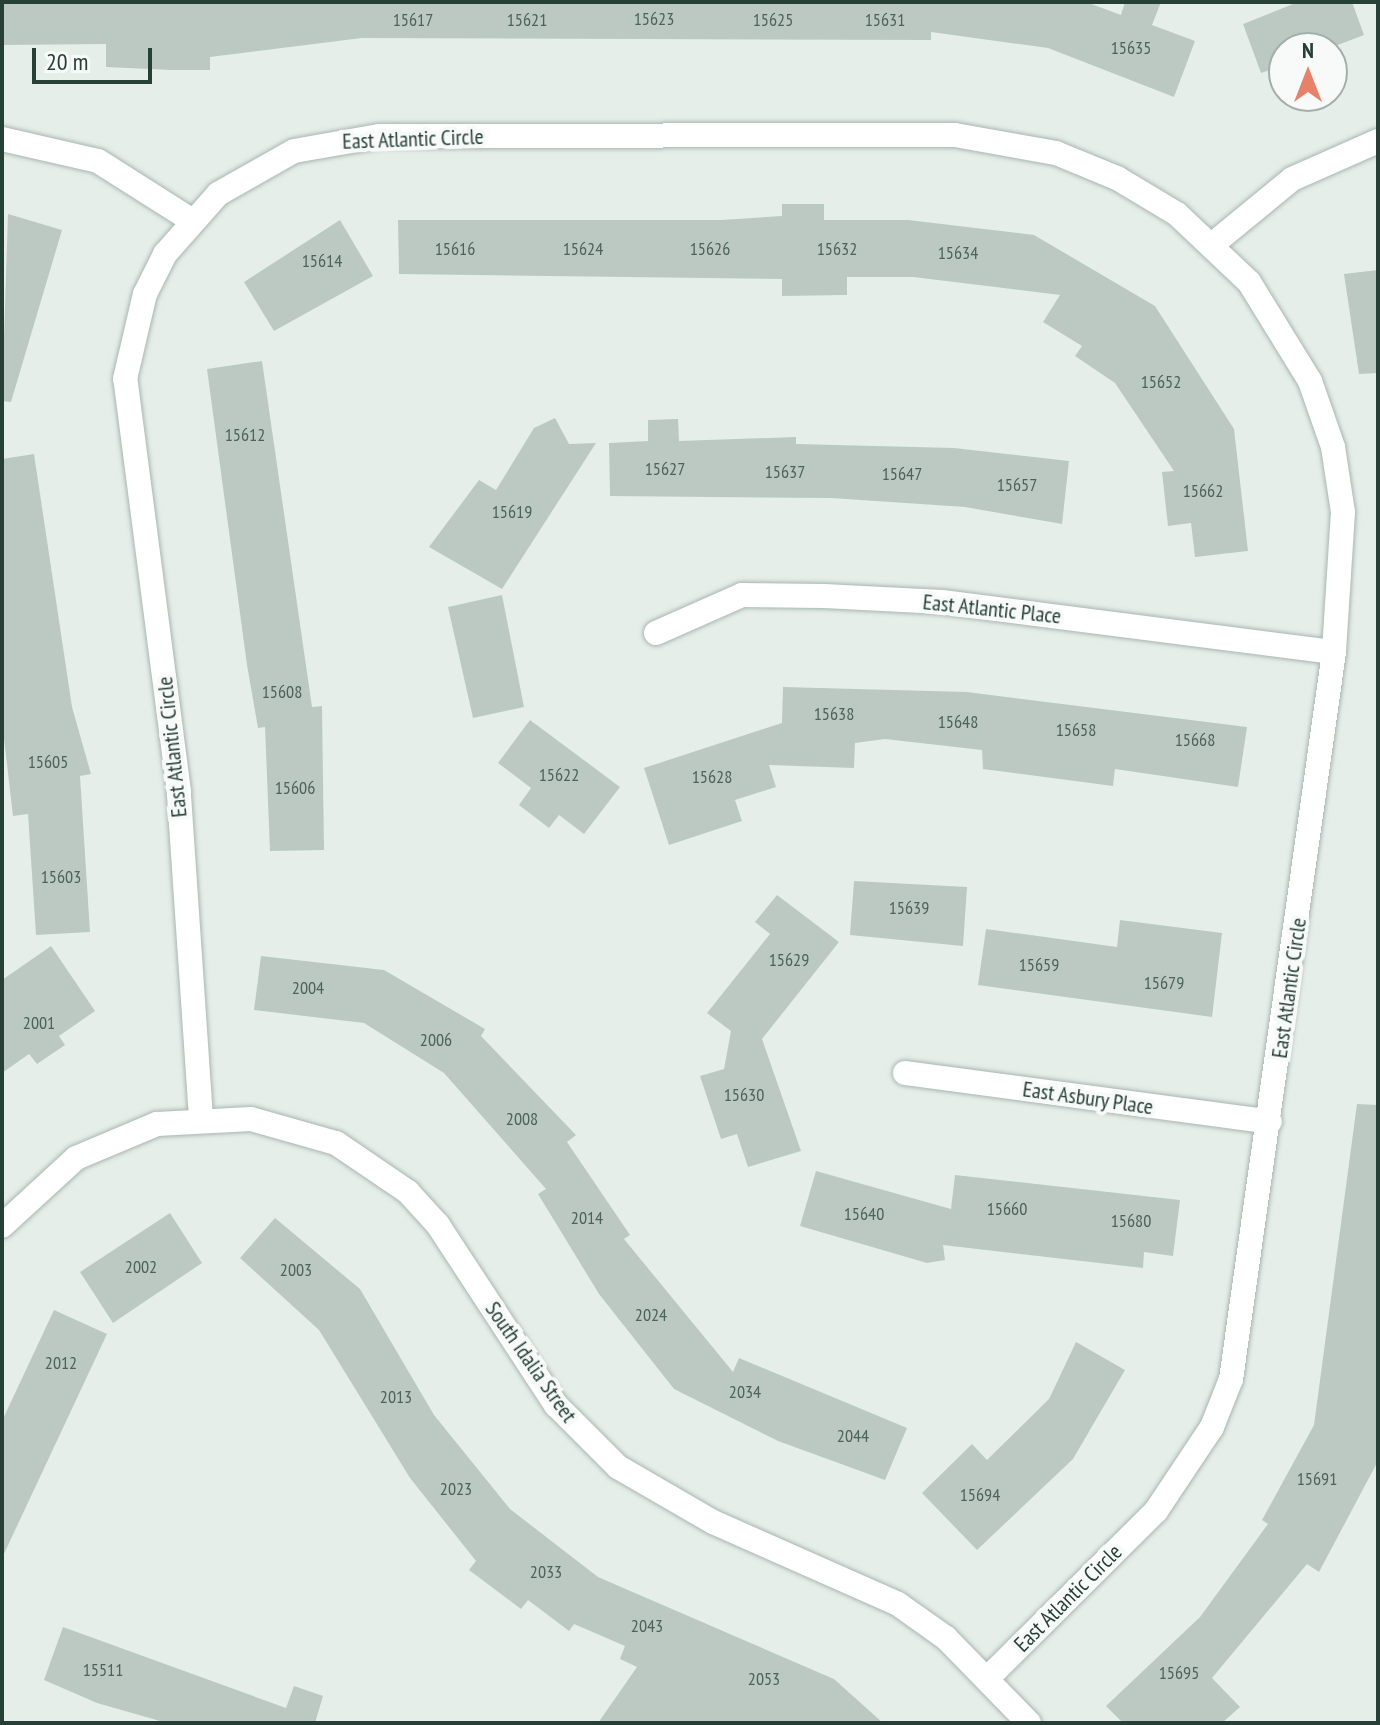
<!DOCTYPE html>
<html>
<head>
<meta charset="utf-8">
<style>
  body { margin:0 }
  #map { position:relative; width:1380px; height:1725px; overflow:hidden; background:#e6eeea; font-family:"PT Sans Narrow",sans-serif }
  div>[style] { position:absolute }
  .building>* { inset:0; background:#bcc9c3 }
  .roads { filter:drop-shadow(0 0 2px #a9b6b1) drop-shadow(0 0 2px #a9b6b1) }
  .street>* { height:24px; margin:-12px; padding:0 12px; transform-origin:12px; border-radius:12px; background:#fff }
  span { translate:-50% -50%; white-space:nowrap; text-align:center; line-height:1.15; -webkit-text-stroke:8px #f7faf8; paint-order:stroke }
  .number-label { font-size:18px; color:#4c625a }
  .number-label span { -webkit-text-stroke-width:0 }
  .street-label { font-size:22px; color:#263f37 }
  .frame { position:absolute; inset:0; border:4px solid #263f37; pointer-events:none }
  .north { position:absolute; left:1268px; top:32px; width:80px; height:80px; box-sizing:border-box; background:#f7faf8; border:2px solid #a3afab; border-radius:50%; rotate:0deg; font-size:22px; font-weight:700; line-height:32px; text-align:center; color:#263f37 }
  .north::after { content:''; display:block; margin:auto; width:28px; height:36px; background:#e8806a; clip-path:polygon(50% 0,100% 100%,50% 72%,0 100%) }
  .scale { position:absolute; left:32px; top:48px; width:120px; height:36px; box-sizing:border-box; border:4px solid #263f37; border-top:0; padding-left:10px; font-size:24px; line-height:28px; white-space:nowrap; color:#263f37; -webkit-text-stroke:6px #f7faf8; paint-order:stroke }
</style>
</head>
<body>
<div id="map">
  <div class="building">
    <i style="clip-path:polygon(2px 2px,1086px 2px,1121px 15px,1125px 2px,1161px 2px,1152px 25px,1195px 41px,1174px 97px,1048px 48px,931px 32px,931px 40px,362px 38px,210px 57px,210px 70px,171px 70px,106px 67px,106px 44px,2px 45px)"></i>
    <i style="clip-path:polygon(1298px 2px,1352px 2px,1364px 35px,1330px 48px,1284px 48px,1284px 65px,1261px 73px,1243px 24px)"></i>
    <i style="clip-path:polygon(782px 204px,824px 204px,824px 220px,908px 220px,1034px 235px,1155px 306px,1234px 429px,1248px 551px,1195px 557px,1191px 523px,1168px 526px,1162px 472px,1174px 471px,1115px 383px,1075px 356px,1082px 346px,1043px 322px,1060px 295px,913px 277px,847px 277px,847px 295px,782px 296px,782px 279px,399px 274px,398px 220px,721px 220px,782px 216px)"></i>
    <i style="clip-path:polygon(8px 214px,62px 230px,11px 402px,2px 401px)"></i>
    <i style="clip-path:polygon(340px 220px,373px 276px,274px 331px,244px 282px)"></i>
    <i style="clip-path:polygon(1378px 270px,1378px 373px,1359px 374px,1344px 274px)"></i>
    <i style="clip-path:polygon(262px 361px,312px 707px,322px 706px,324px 850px,270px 851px,265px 727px,258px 728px,247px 665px,207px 369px)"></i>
    <i style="clip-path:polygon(555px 418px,569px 444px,596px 443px,502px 589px,429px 547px,479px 480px,496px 490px,534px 428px)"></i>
    <i style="clip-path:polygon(678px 419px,679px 441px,796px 437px,796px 444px,954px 448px,1069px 461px,1062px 524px,965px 507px,831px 498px,610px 496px,609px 443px,648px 441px,648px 420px)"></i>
    <i style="clip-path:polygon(34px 454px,72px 707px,91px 774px,80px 776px,90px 932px,36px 935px,28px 814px,13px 816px,2px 721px,2px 459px)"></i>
    <i style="clip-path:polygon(502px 595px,524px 707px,473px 718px,448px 607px)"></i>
    <i style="clip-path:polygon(783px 687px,967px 692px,1247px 727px,1238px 787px,1115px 769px,1113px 786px,983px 769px,982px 750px,885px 739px,855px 743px,854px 768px,769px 765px,776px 787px,735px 800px,742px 821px,669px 845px,644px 768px,782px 723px)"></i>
    <i style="clip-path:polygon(530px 720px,620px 787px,584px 834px,559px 815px,549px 828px,519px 805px,531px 788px,498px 763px)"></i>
    <i style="clip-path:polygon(854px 881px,967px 887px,963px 946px,850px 935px)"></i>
    <i style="clip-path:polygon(777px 895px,839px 942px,762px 1039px,801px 1151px,748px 1167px,737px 1134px,721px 1139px,700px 1076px,724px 1069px,731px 1031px,707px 1013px,770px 934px,755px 922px)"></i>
    <i style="clip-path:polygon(1120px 920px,1222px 933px,1212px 1017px,978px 985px,986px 929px,1117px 947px)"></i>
    <i style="clip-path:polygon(51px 946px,95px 1011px,59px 1036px,65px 1045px,37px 1064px,29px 1054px,2px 1073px,2px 980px)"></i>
    <i style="clip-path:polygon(261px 956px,384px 970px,485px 1029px,481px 1036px,576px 1135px,567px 1142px,630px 1235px,624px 1239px,733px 1372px,739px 1358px,907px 1428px,885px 1480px,778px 1441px,674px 1389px,599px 1294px,538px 1194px,546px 1189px,444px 1073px,364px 1023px,254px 1010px)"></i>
    <i style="clip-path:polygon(1357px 1104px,1378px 1105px,1378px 1461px,1319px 1572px,1307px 1564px,1212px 1678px,1240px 1707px,1222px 1723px,1123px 1723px,1106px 1706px,1200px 1617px,1268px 1524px,1262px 1520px,1314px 1425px)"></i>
    <i style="clip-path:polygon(816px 1171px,951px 1209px,955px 1175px,1180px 1200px,1173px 1256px,1144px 1252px,1143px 1268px,943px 1245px,945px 1260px,927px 1263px,800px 1226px)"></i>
    <i style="clip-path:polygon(170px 1213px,202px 1263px,113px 1323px,80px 1272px)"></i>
    <i style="clip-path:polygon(275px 1218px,360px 1289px,434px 1415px,510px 1509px,598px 1577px,834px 1679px,883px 1723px,598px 1723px,637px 1667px,620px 1659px,625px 1646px,574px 1624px,569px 1631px,528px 1600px,521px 1609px,469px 1570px,476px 1561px,410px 1478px,319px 1330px,240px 1258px)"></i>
    <i style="clip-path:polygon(54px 1310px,107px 1334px,2px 1558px,2px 1421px)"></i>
    <i style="clip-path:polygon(1076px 1342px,1125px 1370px,1073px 1459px,977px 1550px,922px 1493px,972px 1444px,987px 1460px,1049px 1399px)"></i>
    <i style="clip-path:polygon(63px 1627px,286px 1708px,294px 1686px,323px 1696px,315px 1723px,167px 1723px,97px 1703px,44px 1680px)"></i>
  </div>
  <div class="roads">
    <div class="street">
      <i style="left:2px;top:139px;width:98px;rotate:12.9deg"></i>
      <i style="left:98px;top:161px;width:110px;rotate:32.4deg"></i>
      <i style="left:1213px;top:244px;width:102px;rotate:-39.4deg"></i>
      <i style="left:1292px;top:179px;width:94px;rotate:-23.8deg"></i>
      <i style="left:656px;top:633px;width:94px;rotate:-23.8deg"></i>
      <i style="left:742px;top:595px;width:82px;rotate:0.7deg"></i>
      <i style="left:824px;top:596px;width:118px;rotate:2.9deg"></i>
      <i style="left:942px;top:602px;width:395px;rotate:7.3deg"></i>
      <i style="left:905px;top:1073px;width:368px;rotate:7.6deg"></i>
      <i style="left:201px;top:1118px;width:327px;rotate:-93.9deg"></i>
      <i style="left:179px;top:792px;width:417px;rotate:-97.4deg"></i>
      <i style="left:125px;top:379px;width:87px;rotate:-76.8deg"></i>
      <i style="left:145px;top:294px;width:45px;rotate:-63.4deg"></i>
      <i style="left:165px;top:254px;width:80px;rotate:-48.5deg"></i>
      <i style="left:218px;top:194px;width:87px;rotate:-29.5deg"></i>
      <i style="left:294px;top:151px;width:86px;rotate:-10deg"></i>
      <i style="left:379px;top:136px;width:576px;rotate:-0.1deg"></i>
      <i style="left:955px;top:135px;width:103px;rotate:10.1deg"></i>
      <i style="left:1056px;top:153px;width:66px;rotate:22.3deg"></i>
      <i style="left:1117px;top:178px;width:70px;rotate:31deg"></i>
      <i style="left:1177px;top:214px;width:99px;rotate:43.4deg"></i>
      <i style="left:1249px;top:282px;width:116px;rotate:58.4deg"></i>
      <i style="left:1310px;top:381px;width:70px;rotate:70.8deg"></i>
      <i style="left:1333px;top:447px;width:66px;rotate:81.3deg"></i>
      <i style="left:1343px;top:512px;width:140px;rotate:93.7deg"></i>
      <i style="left:1334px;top:652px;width:734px;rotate:98.06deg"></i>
      <i style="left:1231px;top:1379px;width:52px;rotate:111.6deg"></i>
      <i style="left:1212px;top:1427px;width:101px;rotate:123.7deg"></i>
      <i style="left:1156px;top:1511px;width:235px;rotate:135.2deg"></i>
      <i style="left:2px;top:1226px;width:100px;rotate:-42.6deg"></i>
      <i style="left:76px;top:1158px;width:88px;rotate:-22.8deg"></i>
      <i style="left:157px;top:1124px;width:94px;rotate:-3deg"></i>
      <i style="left:251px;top:1119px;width:88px;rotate:15.8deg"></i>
      <i style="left:336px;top:1143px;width:87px;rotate:34.2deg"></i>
      <i style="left:408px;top:1192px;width:45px;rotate:47.7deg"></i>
      <i style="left:438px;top:1225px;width:215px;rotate:56.8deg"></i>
      <i style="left:556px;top:1405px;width:88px;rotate:45deg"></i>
      <i style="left:618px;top:1467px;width:110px;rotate:30.1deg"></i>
      <i style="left:713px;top:1522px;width:202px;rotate:23.9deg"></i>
      <i style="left:898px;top:1604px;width:59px;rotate:35.3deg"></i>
      <i style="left:946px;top:1638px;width:119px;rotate:45.7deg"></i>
    </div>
  </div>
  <div class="number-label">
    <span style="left:654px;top:19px">15623</span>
    <span style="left:413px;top:20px">15617</span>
    <span style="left:527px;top:20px">15621</span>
    <span style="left:773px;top:20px">15625</span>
    <span style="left:885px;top:20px">15631</span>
    <span style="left:1131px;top:48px">15635</span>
    <span style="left:455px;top:249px">15616</span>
    <span style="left:583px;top:249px">15624</span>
    <span style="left:710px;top:249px">15626</span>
    <span style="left:837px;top:249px">15632</span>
    <span style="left:958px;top:253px">15634</span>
    <span style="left:322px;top:261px">15614</span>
    <span style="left:1161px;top:382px">15652</span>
    <span style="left:245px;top:435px">15612</span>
    <span style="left:665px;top:469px">15627</span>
    <span style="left:785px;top:472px">15637</span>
    <span style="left:902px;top:474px">15647</span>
    <span style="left:1017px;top:485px">15657</span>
    <span style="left:1203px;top:491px">15662</span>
    <span style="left:512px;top:512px">15619</span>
    <span style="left:282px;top:692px">15608</span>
    <span style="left:834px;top:714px">15638</span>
    <span style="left:958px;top:722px">15648</span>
    <span style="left:1076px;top:730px">15658</span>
    <span style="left:1195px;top:740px">15668</span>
    <span style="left:48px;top:762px">15605</span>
    <span style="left:559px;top:775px">15622</span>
    <span style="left:712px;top:777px">15628</span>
    <span style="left:295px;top:788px">15606</span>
    <span style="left:61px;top:877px">15603</span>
    <span style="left:909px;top:908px">15639</span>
    <span style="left:789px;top:960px">15629</span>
    <span style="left:1039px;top:965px">15659</span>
    <span style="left:1164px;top:983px">15679</span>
    <span style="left:308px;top:988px">2004</span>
    <span style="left:39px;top:1023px">2001</span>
    <span style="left:436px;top:1040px">2006</span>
    <span style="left:744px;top:1095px">15630</span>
    <span style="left:522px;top:1119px">2008</span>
    <span style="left:1007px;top:1209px">15660</span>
    <span style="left:864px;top:1214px">15640</span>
    <span style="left:587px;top:1218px">2014</span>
    <span style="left:1131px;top:1221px">15680</span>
    <span style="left:141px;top:1267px">2002</span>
    <span style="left:296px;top:1270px">2003</span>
    <span style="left:651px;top:1315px">2024</span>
    <span style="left:61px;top:1363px">2012</span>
    <span style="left:745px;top:1392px">2034</span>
    <span style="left:396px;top:1397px">2013</span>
    <span style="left:853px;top:1436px">2044</span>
    <span style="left:1317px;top:1479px">15691</span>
    <span style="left:456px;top:1489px">2023</span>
    <span style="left:980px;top:1495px">15694</span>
    <span style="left:546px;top:1572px">2033</span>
    <span style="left:647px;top:1626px">2043</span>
    <span style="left:103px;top:1670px">15511</span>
    <span style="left:1179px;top:1673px">15695</span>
    <span style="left:764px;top:1679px">2053</span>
  </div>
  <div class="street-label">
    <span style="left:413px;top:139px;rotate:-2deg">East Atlantic Circle</span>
    <span style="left:992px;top:609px;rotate:6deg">East Atlantic Place</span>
    <span style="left:172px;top:747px;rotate:-96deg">East Atlantic Circle</span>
    <span style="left:1289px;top:988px;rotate:-82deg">East Atlantic Circle</span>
    <span style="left:1088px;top:1098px;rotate:8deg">East Asbury Place</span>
    <span style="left:531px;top:1362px;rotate:55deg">South Idalia Street</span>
    <span style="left:1068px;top:1598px;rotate:-45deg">East Atlantic Circle</span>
  </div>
  <div class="frame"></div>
  <div class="north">N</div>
  <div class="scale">20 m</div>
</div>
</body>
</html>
